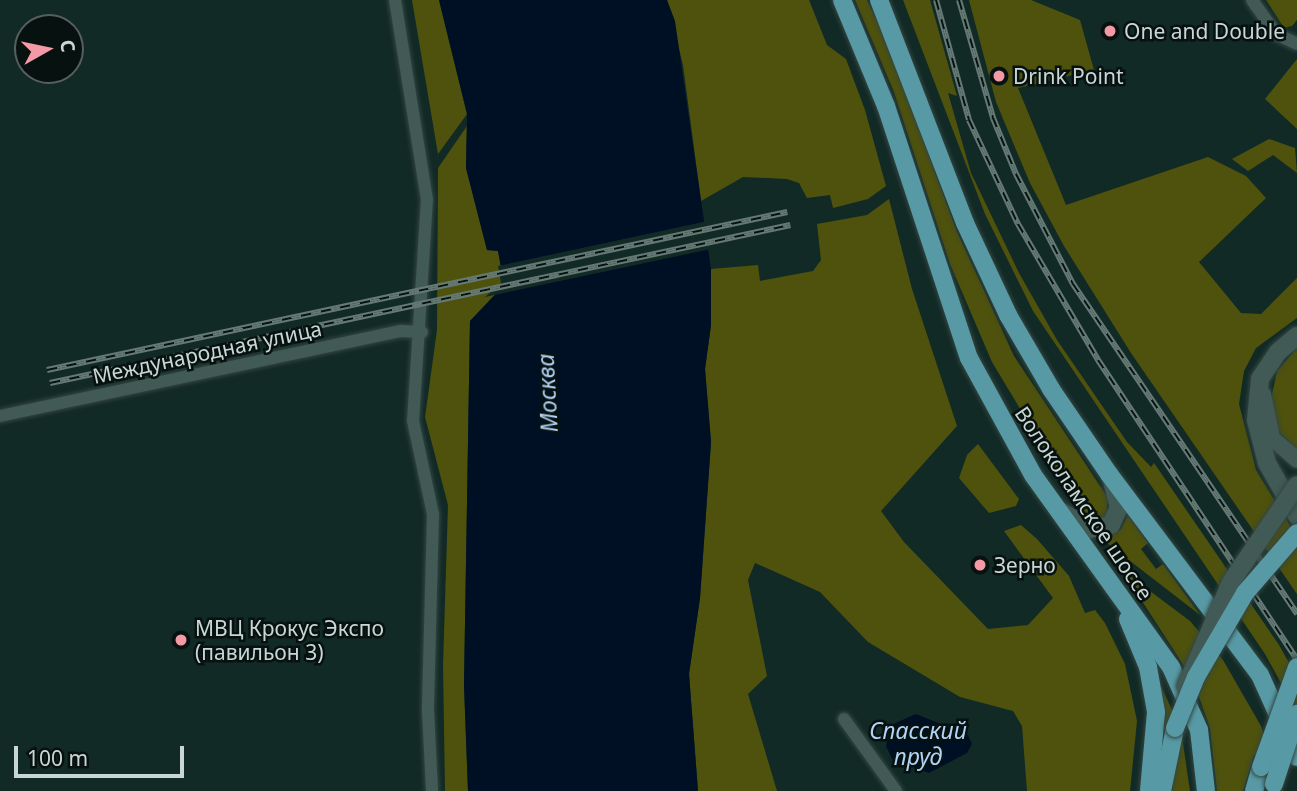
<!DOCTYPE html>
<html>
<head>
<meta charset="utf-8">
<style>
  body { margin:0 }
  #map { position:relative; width:1297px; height:791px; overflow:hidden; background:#122a26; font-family:"Noto Sans",sans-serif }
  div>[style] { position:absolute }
  .green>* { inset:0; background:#4e520c }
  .water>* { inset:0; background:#001024 }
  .pier>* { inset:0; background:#122a26 }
  .roads { filter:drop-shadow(0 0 2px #344642) drop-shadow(0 0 2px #344642) }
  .minor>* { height:12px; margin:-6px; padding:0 6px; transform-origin:6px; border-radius:6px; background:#415a55 }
  .tertiary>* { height:16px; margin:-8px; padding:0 8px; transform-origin:8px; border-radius:8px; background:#415a55 }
  .secondary>* { height:18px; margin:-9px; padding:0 9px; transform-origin:9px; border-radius:9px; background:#415a55 }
  .primary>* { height:18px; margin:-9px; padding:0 9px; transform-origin:9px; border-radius:9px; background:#579aa5 }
  .rail>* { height:6px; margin-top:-3px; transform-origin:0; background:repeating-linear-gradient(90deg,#07110f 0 10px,#657975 0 20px); box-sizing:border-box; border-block:2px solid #657975 }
  .bridges { filter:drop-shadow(0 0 2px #344642) drop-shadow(0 0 2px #344642) }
  .secondary-bridge>* { height:18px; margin:-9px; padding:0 9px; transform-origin:9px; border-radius:9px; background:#415a55 }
  .primary-bridge>* { height:18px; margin:-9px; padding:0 9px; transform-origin:9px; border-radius:9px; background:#579aa5 }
  .dots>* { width:19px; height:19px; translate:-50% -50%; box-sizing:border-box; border:4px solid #07110f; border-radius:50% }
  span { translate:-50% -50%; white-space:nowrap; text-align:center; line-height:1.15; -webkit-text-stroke:5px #07110f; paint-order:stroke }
  .poi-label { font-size:21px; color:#c9d7d4 }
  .left { translate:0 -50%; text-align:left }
  .street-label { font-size:21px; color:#c9d7d4 }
  .water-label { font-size:23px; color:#b0d3f7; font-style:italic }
  .north { position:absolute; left:14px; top:14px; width:70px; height:70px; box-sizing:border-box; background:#07110f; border:2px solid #55605e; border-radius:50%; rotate:81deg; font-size:19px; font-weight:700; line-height:28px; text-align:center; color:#c9d7d4 }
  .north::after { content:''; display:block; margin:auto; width:24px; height:32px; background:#f49aa6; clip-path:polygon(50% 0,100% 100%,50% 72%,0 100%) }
  .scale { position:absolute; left:14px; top:746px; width:170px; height:32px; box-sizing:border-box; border:4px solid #c9d7d4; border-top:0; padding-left:9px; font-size:21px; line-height:24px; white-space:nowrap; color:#c9d7d4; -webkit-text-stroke:5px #07110f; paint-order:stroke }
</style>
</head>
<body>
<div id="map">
  <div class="green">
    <i style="clip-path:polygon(412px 0,439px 0,467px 114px,438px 154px)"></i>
    <i style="clip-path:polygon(667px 0,809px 0,827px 45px,846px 59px,865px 110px,886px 186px,868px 199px,833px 208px,830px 195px,807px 198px,799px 183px,787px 179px,743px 177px,701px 201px,683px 65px)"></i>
    <i style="clip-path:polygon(855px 0,867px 0,886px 39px,957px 232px,1014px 356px,1108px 498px,1106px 517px,1092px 521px,1085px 517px,992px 362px,950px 264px,894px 92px)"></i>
    <i style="clip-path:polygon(903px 0,930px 0,957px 96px,948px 93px,971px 173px,1019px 273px,1057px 340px,1127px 442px,1151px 467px,1154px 463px,1279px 645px,1297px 677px,1297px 712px,1265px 654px,1033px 311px,985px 214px)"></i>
    <i style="clip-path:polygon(969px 0,1031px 0,1080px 20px,1094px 70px,1018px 88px,1066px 205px,1208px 157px,1246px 176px,1266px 198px,1199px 262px,1241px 313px,1261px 314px,1297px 278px,1297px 318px,1256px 348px,1244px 371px,1239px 404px,1256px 470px,1297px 537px,1297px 594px,1131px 353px,1064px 246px,1030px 183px,996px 102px)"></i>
    <i style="clip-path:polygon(1266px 0,1297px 0,1297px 20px,1292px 26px,1284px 28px)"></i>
    <i style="clip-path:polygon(1297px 59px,1297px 129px,1265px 99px)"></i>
    <i style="clip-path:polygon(467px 126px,466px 168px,487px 250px,498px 251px,505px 285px,470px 321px,464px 685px,468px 791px,445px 791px,443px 665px,448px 505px,425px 417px,437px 330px,438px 168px)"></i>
    <i style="clip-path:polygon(1269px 139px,1295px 148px,1297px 173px,1273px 155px,1248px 171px,1232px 159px)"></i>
    <i style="clip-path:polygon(889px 199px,912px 289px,957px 426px,881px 511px,904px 542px,988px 629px,1028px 625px,1053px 598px,1004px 531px,1021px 525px,1037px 539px,1069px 576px,1085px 613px,1095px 610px,1105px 623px,1125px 664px,1137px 721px,1130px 791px,1027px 791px,1022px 726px,1013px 711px,960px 697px,868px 642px,820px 592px,755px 563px,748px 580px,767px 676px,748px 694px,777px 791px,698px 791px,689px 674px,700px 598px,711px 442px,705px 369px,711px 325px,711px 269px,758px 265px,760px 281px,813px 271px,821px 260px,817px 224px,867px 215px)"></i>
    <i style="clip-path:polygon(1297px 348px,1297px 450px,1276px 429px,1271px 399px,1277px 371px)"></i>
    <i style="clip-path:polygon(978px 444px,1019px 499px,1016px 506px,989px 513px,959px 478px,967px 455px)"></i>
    <i style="clip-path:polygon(1128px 515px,1148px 543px,1141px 549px,1156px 569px,1163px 564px,1200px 615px,1103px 540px,1121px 529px)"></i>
    <i style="clip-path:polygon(1122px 570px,1190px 621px,1223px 660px,1261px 726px,1283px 791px,1277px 791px,1254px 755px,1243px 791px,1217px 791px,1210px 728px,1193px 680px)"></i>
    <i style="clip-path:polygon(1157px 677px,1181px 730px,1190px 791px,1157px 791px)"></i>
  </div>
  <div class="water">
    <i style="clip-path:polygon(439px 0,667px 0,675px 21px,711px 269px,711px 325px,705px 369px,711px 442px,700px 598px,689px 674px,698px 791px,468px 791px,464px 685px,470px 321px,504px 285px,498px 251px,487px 250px,466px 168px,467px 114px)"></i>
    <i style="clip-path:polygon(916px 714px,968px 735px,972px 744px,967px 753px,929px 773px,892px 759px,886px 746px,891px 725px)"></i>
  </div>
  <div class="pier">
    <i style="clip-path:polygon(708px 221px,711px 249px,485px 297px,501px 283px,498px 266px)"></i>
  </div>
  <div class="roads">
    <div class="minor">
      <i style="left:395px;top:0;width:202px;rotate:80.9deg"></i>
      <i style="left:427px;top:199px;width:222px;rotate:93.6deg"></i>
      <i style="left:413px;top:421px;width:95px;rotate:77.9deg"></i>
      <i style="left:433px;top:514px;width:197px;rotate:91.5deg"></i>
      <i style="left:428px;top:711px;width:80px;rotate:87.1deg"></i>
      <i style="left:1252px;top:0;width:42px;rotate:54.8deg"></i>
      <i style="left:1276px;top:34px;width:23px;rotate:25deg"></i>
      <i style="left:0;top:416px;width:410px;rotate:-12deg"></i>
      <i style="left:401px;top:331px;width:21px;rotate:3deg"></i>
      <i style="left:844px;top:719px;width:89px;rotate:54.2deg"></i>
    </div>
    <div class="tertiary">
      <i style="left:1263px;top:394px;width:45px;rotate:78.4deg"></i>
      <i style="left:1272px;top:438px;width:33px;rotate:41deg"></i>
    </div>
    <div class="secondary">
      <i style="left:1297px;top:336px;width:25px;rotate:140deg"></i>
      <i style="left:1278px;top:352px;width:32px;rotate:124deg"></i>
      <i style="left:1260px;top:379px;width:41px;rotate:95.6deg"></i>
      <i style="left:1256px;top:420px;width:44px;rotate:75.7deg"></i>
      <i style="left:1267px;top:463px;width:61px;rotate:60.5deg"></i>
      <i style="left:1060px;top:511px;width:35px;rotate:31deg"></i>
      <i style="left:1090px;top:529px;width:21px;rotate:-11deg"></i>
      <i style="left:1111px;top:525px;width:20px;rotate:-66deg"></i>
      <i style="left:1119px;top:507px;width:30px;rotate:-105deg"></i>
    </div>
    <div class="primary">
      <i style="left:842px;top:0;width:115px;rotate:67.5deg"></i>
      <i style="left:886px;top:106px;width:265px;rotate:71.8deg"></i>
      <i style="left:969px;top:358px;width:133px;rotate:61.3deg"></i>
      <i style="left:1033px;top:475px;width:236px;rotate:54.3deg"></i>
      <i style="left:1171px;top:667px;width:69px;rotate:66deg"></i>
      <i style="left:1199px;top:730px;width:61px;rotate:83.5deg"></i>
      <i style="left:879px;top:0;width:239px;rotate:68.9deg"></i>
      <i style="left:965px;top:223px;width:102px;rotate:64.9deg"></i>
      <i style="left:1008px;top:315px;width:86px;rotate:59.8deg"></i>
      <i style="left:1051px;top:389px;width:103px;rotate:55.7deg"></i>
      <i style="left:1109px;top:474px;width:251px;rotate:53.1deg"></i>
      <i style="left:1260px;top:675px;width:90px;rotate:65.7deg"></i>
      <i style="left:1128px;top:619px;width:52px;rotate:67.4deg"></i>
      <i style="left:1148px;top:667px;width:46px;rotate:79.9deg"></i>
      <i style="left:1156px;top:712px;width:79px;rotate:95.1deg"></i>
      <i style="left:1162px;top:791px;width:64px;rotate:-78.3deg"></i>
      <i style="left:1254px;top:791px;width:25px;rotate:-74deg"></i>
    </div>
  </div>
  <div class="rail">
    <i style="left:936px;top:0;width:124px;rotate:74.6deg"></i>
    <i style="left:969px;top:120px;width:115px;rotate:64.8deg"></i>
    <i style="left:1018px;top:224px;width:158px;rotate:59.5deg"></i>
    <i style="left:1098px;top:360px;width:359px;rotate:56.4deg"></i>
    <i style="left:959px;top:0;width:123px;rotate:73.9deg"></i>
    <i style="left:993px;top:118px;width:61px;rotate:67.7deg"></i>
    <i style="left:1016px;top:174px;width:124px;rotate:62.6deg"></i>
    <i style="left:1073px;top:284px;width:399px;rotate:55.8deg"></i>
    <i style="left:47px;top:370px;width:757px;rotate:-12.05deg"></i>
    <i style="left:50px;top:383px;width:757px;rotate:-12.05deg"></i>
  </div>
  <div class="bridges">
    <div class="secondary-bridge">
      <i style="left:1186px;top:686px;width:113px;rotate:-66.6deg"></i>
      <i style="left:1231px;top:582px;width:117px;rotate:-55.8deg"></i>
    </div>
    <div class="primary-bridge">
      <i style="left:1175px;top:728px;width:55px;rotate:-67.6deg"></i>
      <i style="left:1196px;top:677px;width:97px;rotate:-59.7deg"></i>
      <i style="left:1245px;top:593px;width:79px;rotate:-49.1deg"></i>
      <i style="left:1261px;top:767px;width:106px;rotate:-70.2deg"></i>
      <i style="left:1274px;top:784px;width:74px;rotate:-71.8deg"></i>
    </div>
  </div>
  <div class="dots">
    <i style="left:1110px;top:31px;background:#f49aa6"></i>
    <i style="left:999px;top:76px;background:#f49aa6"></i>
    <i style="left:980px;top:565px;background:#f49aa6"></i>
    <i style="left:181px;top:640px;background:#f49aa6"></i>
  </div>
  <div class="poi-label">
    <span class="left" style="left:1124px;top:31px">One and Double</span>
    <span class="left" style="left:1013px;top:76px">Drink Point</span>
    <span class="left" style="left:994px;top:565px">Зерно</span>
    <span class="left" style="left:195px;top:640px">МВЦ Крокус Экспо<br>(павильон 3)</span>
  </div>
  <div class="street-label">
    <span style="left:207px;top:352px;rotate:-12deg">Международная улица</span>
    <span style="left:1084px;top:503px;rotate:56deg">Волоколамское шоссе</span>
  </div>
  <div class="water-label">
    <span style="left:547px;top:393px;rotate:-93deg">Москва</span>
    <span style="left:918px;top:743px">Спасский<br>пруд</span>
  </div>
  <div class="north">С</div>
  <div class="scale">100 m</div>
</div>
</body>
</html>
